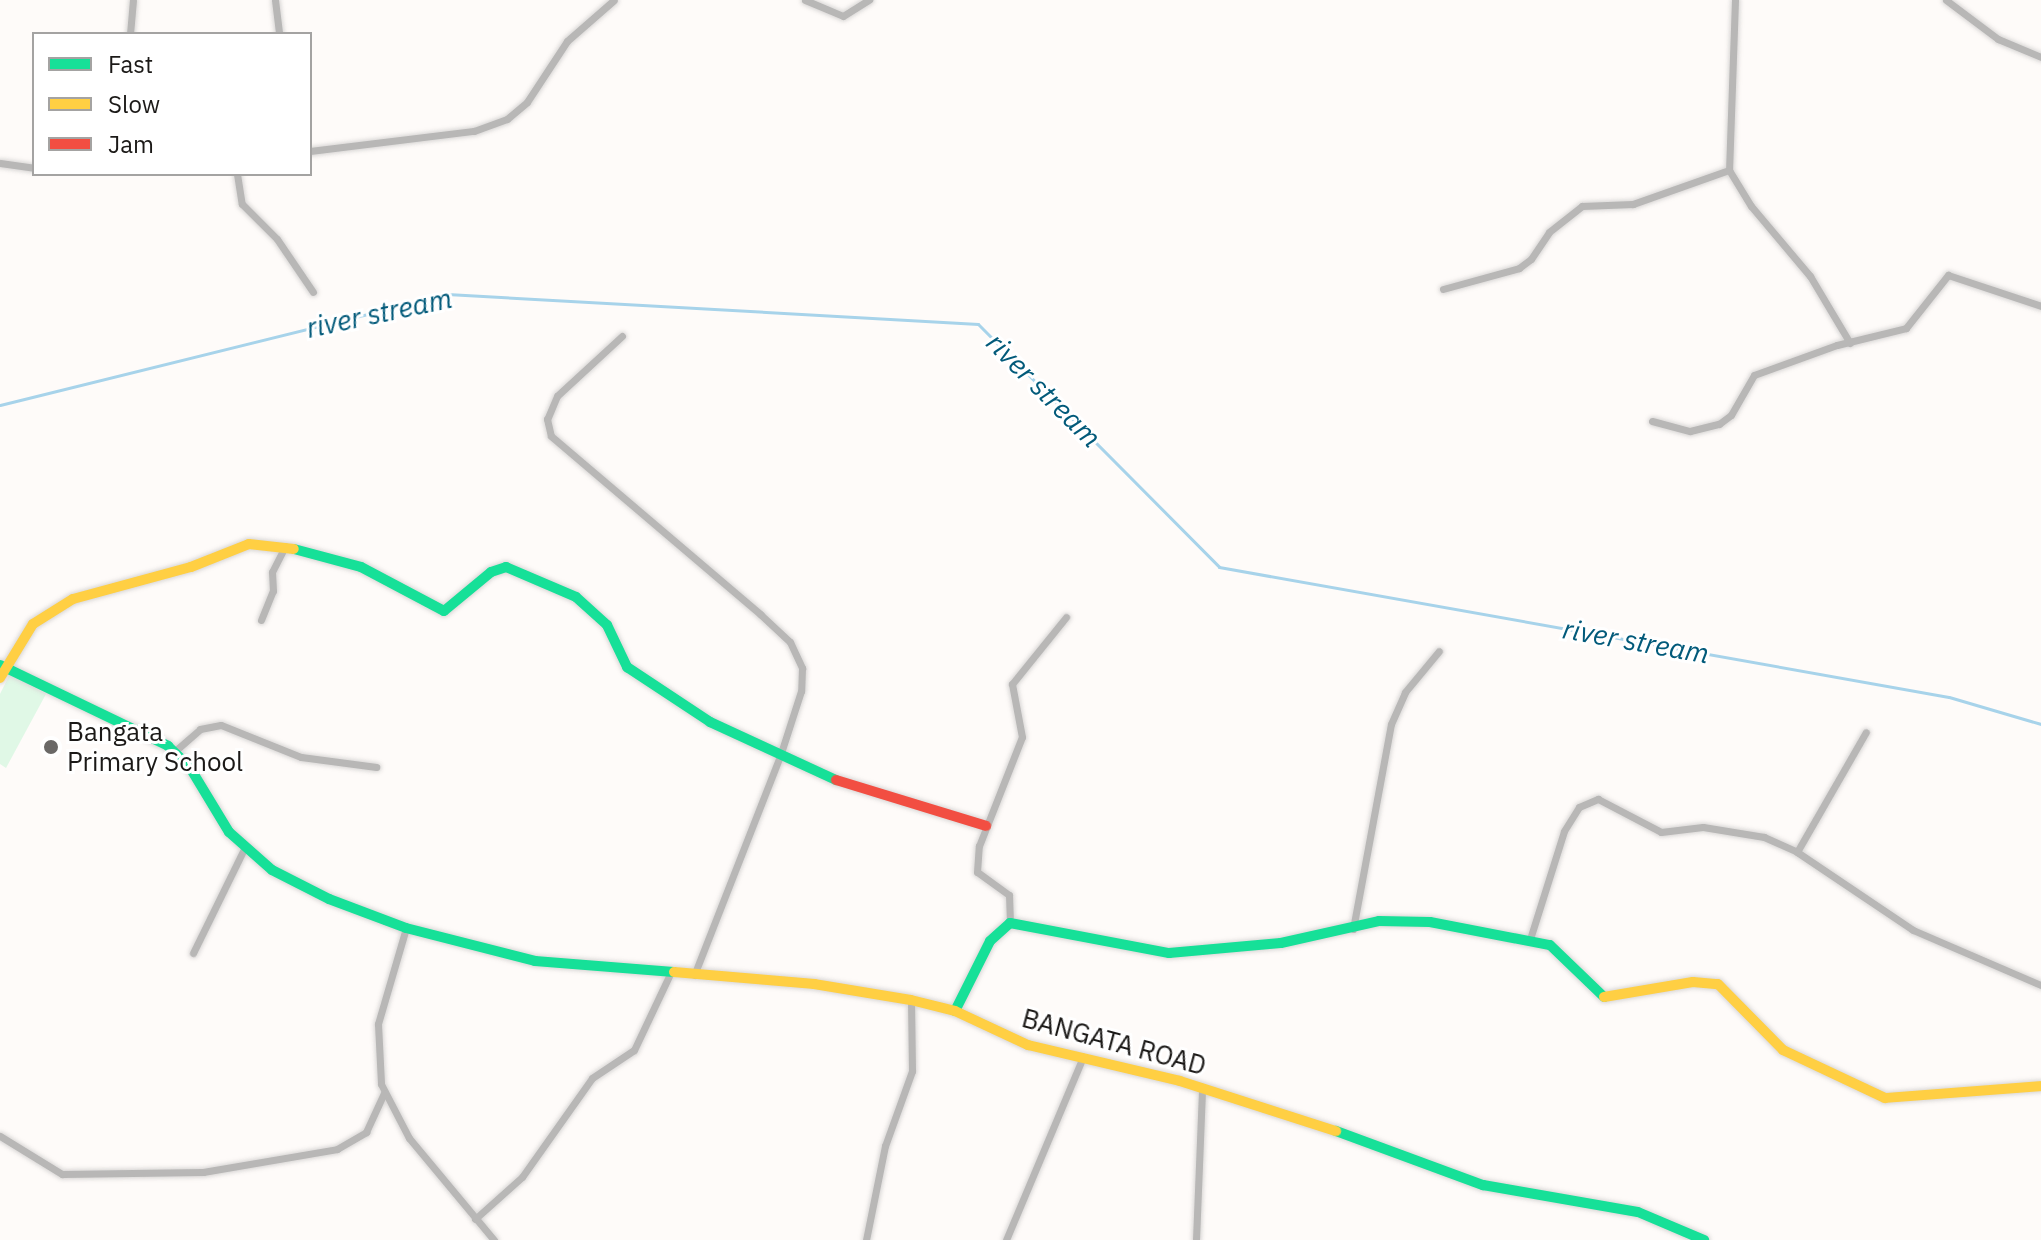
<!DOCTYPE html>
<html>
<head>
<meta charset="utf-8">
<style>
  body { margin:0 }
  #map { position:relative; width:2041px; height:1240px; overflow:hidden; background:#fefbf9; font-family:"IBM Plex Sans",sans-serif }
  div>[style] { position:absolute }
  .green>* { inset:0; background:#e0f8e6 }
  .stream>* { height:3px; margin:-1.5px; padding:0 1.5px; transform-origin:1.5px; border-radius:1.5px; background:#a7d3ea }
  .roads { filter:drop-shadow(0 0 2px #d9d7d6) drop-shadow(0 0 2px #d9d7d6) }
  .street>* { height:7px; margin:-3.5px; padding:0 3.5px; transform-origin:3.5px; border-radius:3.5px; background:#b8b7b6 }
  .fast>* { height:10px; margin:-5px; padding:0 5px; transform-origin:5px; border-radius:5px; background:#16e098 }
  .slow>* { height:10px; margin:-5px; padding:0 5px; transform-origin:5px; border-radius:5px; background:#ffcf43 }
  .jam>* { height:10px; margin:-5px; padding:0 5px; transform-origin:5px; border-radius:5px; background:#f24e42 }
  .dots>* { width:22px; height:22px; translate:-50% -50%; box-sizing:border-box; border:4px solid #fff; border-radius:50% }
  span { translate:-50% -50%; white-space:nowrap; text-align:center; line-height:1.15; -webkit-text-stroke:6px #fff; paint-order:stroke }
  .poi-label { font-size:26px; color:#1b1917 }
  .left { translate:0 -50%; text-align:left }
  .street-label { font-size:26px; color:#1b1917 }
  .water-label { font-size:28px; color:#025a7a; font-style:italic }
  .legend { position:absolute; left:32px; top:32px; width:280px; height:144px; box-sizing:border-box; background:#fff; border:2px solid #a4a3a2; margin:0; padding:10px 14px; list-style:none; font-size:24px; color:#1b1917 }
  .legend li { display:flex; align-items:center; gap:16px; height:40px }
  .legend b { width:40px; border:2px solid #a4a3a2 }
</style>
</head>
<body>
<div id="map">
  <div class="green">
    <i style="clip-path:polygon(10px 674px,46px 694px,6px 768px,0 764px,0 694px)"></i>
  </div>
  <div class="stream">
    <i style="left:0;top:405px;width:461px;rotate:-13.9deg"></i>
    <i style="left:447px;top:294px;width:532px;rotate:3.23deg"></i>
    <i style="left:978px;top:324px;width:342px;rotate:45.2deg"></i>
    <i style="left:1219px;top:567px;width:741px;rotate:10.1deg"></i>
    <i style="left:1949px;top:697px;width:96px;rotate:16.4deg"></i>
  </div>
  <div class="roads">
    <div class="street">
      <i style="left:275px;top:0;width:34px;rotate:83deg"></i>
      <i style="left:805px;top:0;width:41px;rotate:22.8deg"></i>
      <i style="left:843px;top:16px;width:31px;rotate:-32deg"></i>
      <i style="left:1735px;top:0;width:170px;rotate:92deg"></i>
      <i style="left:1729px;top:170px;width:42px;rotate:58.6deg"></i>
      <i style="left:1751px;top:206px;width:92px;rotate:49.9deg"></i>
      <i style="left:1810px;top:276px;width:78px;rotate:59.2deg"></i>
      <i style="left:1946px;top:0;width:65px;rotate:36.9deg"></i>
      <i style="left:1998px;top:39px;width:47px;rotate:22.7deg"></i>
      <i style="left:130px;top:34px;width:34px;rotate:-85deg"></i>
      <i style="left:310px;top:151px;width:165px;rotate:-7deg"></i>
      <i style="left:474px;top:131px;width:35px;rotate:-20deg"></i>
      <i style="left:507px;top:119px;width:26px;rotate:-40deg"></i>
      <i style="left:527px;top:102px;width:73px;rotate:-56.7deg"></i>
      <i style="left:567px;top:41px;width:62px;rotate:-41.1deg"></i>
      <i style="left:0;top:163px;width:34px;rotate:8deg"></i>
      <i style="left:237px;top:174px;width:30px;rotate:81deg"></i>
      <i style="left:242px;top:204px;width:49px;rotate:45deg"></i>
      <i style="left:277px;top:239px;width:64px;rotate:55.8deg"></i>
      <i style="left:1443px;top:289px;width:79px;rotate:-15.4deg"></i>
      <i style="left:1519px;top:268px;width:15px;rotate:-37deg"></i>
      <i style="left:1531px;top:259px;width:32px;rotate:-56deg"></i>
      <i style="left:1549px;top:232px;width:42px;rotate:-38.2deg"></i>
      <i style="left:1582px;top:206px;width:51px;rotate:-2.2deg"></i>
      <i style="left:1633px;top:204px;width:102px;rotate:-19.5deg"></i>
      <i style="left:622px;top:336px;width:88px;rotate:137.3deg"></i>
      <i style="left:557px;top:396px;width:25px;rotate:113deg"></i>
      <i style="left:547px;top:419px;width:17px;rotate:77deg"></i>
      <i style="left:551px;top:436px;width:275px;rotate:40.4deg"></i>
      <i style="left:760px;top:614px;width:41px;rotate:43deg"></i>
      <i style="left:790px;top:642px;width:29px;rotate:65deg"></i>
      <i style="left:802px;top:668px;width:23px;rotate:92deg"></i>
      <i style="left:801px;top:691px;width:68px;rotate:107.9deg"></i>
      <i style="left:780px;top:756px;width:235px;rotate:111.4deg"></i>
      <i style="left:1652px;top:421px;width:39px;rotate:15deg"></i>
      <i style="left:1690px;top:431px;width:30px;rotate:-14deg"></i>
      <i style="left:1719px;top:424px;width:15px;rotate:-37deg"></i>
      <i style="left:1731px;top:415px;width:46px;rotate:-60.1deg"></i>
      <i style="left:1754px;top:375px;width:88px;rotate:-19.9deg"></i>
      <i style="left:1837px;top:345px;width:71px;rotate:-13.8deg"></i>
      <i style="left:1906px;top:328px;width:68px;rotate:-51.6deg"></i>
      <i style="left:1948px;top:275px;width:98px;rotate:18.4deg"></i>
      <i style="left:261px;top:620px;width:31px;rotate:-68deg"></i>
      <i style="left:273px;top:591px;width:19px;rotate:-93deg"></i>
      <i style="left:272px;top:572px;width:29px;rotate:-63deg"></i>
      <i style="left:175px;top:751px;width:33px;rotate:-41deg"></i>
      <i style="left:200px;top:729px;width:21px;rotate:-11deg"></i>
      <i style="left:221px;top:725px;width:86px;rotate:21.8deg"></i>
      <i style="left:301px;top:757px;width:76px;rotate:7.6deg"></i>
      <i style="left:1797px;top:852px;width:138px;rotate:-60.1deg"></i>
      <i style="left:1010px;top:923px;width:28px;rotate:-92deg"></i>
      <i style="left:1009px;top:895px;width:39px;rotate:-144deg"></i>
      <i style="left:977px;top:872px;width:26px;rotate:-86deg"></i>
      <i style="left:979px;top:846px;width:117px;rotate:-68.5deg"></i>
      <i style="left:1022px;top:737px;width:54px;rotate:-100.7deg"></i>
      <i style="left:1012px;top:684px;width:86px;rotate:-51.1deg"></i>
      <i style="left:406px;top:928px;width:100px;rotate:106.3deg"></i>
      <i style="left:378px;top:1024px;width:60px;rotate:87.1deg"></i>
      <i style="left:381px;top:1084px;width:61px;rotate:62.6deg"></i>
      <i style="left:409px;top:1138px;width:133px;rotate:50.2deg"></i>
      <i style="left:1353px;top:929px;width:208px;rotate:-79.5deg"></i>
      <i style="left:1391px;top:724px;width:35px;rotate:-66deg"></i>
      <i style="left:1405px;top:692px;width:53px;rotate:-50.3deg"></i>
      <i style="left:1530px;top:939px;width:113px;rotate:-72.5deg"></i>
      <i style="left:1564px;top:831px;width:28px;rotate:-58deg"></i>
      <i style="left:1579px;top:807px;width:21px;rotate:-23deg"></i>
      <i style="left:1598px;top:799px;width:71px;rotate:27.6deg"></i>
      <i style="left:1661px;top:832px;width:42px;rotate:-6.8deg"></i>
      <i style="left:1703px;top:827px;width:62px;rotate:9.3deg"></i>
      <i style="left:1764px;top:837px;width:36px;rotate:24deg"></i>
      <i style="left:1797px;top:852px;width:140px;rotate:33.9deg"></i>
      <i style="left:1913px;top:930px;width:139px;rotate:23.3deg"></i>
      <i style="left:193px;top:953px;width:116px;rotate:-63.9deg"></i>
      <i style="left:0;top:1136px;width:73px;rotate:31.5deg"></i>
      <i style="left:62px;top:1174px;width:141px;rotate:-0.8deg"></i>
      <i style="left:203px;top:1172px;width:136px;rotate:-9.7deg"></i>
      <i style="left:337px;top:1149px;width:34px;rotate:-30deg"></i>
      <i style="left:366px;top:1132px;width:43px;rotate:-65.2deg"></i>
      <i style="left:475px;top:1219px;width:63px;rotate:-41.8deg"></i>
      <i style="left:522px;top:1177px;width:121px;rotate:-54.7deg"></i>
      <i style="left:592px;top:1078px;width:50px;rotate:-33.7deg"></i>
      <i style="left:634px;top:1050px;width:84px;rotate:-64.7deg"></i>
      <i style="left:866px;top:1240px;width:96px;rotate:-78.6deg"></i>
      <i style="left:885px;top:1146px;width:80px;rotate:-70.2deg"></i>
      <i style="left:912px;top:1071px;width:71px;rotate:-90.8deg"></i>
      <i style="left:1006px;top:1240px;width:199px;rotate:-67.2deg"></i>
      <i style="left:1196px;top:1240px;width:152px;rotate:-87.7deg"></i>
    </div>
    <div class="fast">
      <i style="left:294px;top:549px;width:69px;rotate:15deg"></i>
      <i style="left:361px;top:567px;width:94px;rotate:27.9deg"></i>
      <i style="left:444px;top:611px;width:61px;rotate:-39.7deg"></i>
      <i style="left:491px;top:572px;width:16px;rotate:-18deg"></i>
      <i style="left:506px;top:567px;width:76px;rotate:23.2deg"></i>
      <i style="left:576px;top:597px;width:42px;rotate:42.1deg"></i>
      <i style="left:607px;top:625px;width:47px;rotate:64.5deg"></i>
      <i style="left:627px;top:667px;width:100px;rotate:33.5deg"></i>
      <i style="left:710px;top:722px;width:139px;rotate:24.7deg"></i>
      <i style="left:0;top:665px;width:187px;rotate:25.7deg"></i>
      <i style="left:168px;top:746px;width:29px;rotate:44deg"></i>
      <i style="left:189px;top:766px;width:77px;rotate:58.8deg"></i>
      <i style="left:229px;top:832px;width:57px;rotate:41.5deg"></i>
      <i style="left:272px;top:870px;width:64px;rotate:27deg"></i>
      <i style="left:329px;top:899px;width:82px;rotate:20.6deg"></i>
      <i style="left:406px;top:928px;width:133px;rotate:14.3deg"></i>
      <i style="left:535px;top:961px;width:139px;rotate:4.5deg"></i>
      <i style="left:955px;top:1011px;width:78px;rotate:-63.4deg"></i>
      <i style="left:990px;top:941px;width:27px;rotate:-42deg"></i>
      <i style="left:1010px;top:923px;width:162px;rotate:10.7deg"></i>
      <i style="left:1169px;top:953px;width:112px;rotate:-5.1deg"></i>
      <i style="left:1281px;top:943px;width:100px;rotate:-12.7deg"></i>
      <i style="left:1379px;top:921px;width:51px;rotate:1.1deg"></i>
      <i style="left:1430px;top:922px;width:122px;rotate:10.9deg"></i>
      <i style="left:1550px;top:945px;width:75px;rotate:43.9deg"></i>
      <i style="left:1336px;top:1131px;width:157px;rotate:20.2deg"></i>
      <i style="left:1483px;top:1185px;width:157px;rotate:9.9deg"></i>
      <i style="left:1638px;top:1212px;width:72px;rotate:23deg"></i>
    </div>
    <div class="slow">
      <i style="left:0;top:678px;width:63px;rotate:-58.6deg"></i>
      <i style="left:33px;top:624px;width:47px;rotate:-32deg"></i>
      <i style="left:73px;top:599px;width:122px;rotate:-15.2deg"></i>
      <i style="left:191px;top:567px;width:62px;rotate:-21.6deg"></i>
      <i style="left:249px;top:544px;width:45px;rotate:6.3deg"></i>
      <i style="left:674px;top:972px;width:141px;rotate:4.9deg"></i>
      <i style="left:814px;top:984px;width:98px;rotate:9.4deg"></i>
      <i style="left:911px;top:1000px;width:45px;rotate:14deg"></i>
      <i style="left:955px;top:1011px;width:81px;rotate:25deg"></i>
      <i style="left:1028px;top:1045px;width:156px;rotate:13.3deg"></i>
      <i style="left:1180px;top:1081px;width:164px;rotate:17.8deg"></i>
      <i style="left:1604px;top:997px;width:90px;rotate:-9.6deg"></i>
      <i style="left:1693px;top:982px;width:25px;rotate:5deg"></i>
      <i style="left:1718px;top:984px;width:93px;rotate:45.4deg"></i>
      <i style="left:1783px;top:1050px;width:113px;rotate:25.2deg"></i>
      <i style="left:1885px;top:1098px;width:156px;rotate:-4.4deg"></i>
    </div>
    <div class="jam">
      <i style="left:836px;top:780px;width:157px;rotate:17deg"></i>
    </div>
  </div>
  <div class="dots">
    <i style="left:51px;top:747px;background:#6a6866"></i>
  </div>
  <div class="poi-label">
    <span class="left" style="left:67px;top:747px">Bangata<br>Primary School</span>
  </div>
  <div class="street-label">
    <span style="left:1114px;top:1042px;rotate:15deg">BANGATA ROAD</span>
  </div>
  <div class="water-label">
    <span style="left:379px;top:313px;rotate:-12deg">river stream</span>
    <span style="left:1044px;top:390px;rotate:45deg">river stream</span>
    <span style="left:1636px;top:641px;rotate:10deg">river stream</span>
  </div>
  <ul class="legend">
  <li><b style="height:10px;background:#16e098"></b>Fast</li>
  <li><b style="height:10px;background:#ffcf43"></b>Slow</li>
  <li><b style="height:10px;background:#f24e42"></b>Jam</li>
  </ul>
</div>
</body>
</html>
